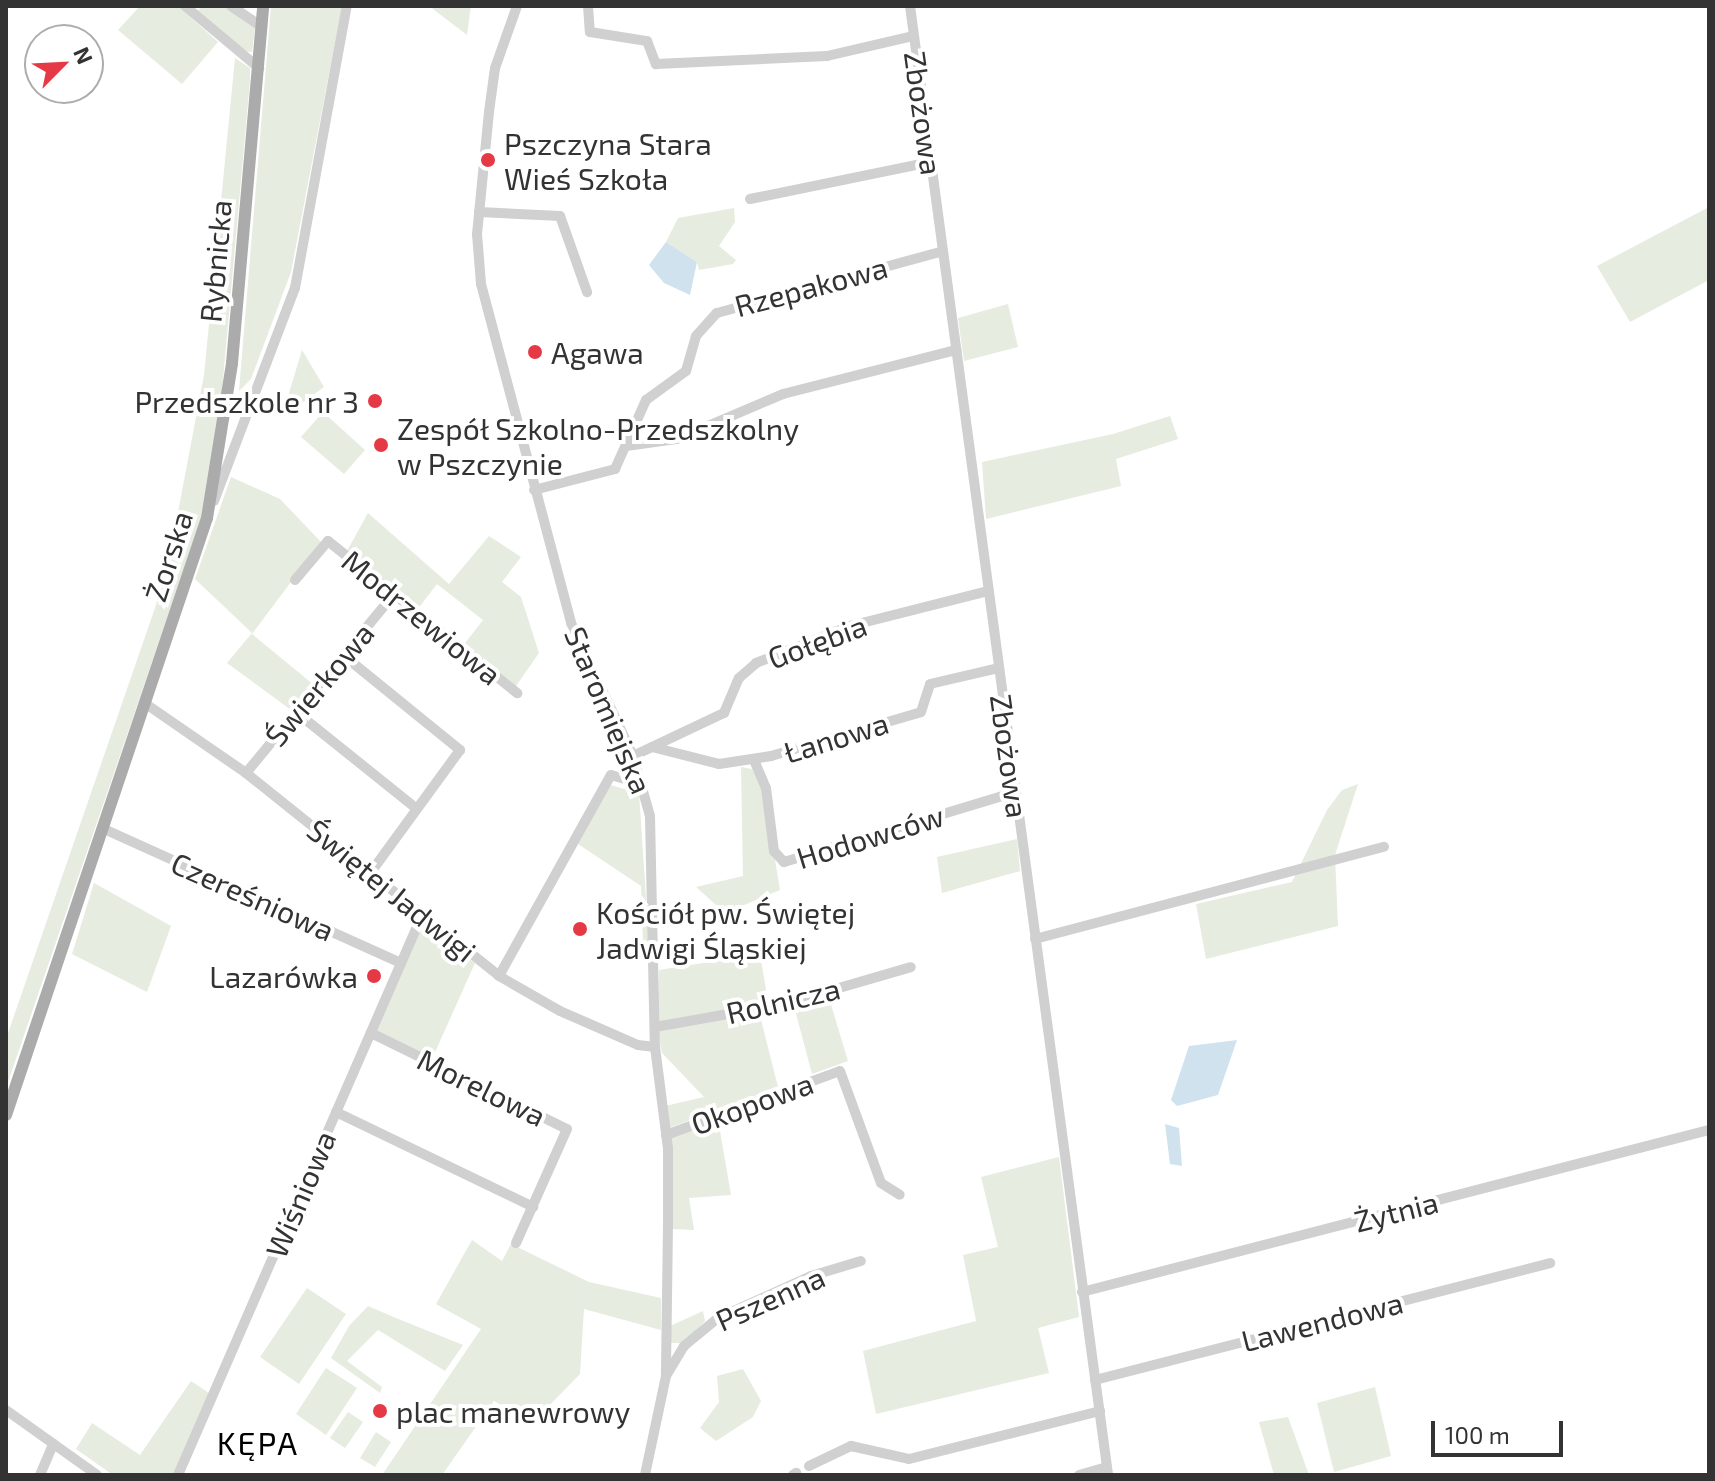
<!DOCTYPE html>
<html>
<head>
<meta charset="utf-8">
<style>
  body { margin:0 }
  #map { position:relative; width:1715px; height:1481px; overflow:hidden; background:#fff; font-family:"Exo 2",sans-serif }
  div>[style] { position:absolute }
  .green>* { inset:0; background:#e6ecdf }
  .water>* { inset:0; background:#cfe2ee }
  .minor>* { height:10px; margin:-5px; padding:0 5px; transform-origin:5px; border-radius:5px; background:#d0d0d0 }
  .major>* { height:12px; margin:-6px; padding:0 6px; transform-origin:6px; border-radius:6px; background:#ababab }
  .dots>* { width:22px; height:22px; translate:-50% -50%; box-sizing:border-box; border:4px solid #fff; border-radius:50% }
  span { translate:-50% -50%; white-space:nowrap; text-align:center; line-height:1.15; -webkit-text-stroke:8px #fff; paint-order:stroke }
  .street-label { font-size:30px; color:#333 }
  .poi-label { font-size:30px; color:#333 }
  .left { translate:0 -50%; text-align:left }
  .right { translate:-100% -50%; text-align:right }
  .neighbourhood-label { font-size:32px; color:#000; letter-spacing:2px }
  .frame { position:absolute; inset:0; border:8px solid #333; pointer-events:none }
  .north { position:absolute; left:24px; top:24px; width:80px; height:80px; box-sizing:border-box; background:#fff; border:2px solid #adadad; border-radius:50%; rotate:66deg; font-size:22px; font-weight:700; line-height:32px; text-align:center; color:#333 }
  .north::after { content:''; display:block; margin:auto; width:28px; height:36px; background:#e63946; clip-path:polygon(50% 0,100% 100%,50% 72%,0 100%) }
  .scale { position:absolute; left:1431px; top:1421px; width:132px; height:36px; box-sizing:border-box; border:4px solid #333; border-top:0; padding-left:10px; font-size:24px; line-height:28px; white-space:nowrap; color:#333; -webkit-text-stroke:6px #fff; paint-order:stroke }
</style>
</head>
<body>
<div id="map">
  <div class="green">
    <i style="clip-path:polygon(140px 6px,178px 6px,218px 42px,182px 84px,118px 30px)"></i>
    <i style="clip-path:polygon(202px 6px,225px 6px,255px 28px,252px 52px,243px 51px,197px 12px)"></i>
    <i style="clip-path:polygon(271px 6px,342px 6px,291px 272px,251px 379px,239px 391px)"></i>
    <i style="clip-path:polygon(429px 6px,471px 6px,467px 35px)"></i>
    <i style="clip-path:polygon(235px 58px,250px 68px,250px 81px,220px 413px,201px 519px,6px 1088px,6px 1039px,175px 550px,164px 540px,175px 528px,204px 375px)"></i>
    <i style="clip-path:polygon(1709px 207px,1709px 280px,1630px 322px,1597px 266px)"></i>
    <i style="clip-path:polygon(734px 208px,735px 222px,719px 246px,736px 260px,733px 264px,699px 270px,697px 262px,666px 242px,678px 218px)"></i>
    <i style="clip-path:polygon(1008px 304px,1018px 347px,964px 361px,958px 318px)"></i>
    <i style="clip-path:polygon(302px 350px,324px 387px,298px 406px,289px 393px)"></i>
    <i style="clip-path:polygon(323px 412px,365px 450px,344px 474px,301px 437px)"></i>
    <i style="clip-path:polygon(1170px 416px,1178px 439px,1116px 459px,1121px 486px,986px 519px,982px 462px,1113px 434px)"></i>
    <i style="clip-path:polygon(231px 477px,280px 499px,321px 542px,252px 634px,314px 685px,291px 710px,227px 663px,252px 633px,195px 579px)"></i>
    <i style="clip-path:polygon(368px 513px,449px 584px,489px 536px,521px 557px,502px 582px,521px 597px,539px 653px,516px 686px,462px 647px,483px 620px,437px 584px,417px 610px,347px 551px)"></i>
    <i style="clip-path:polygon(741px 767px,752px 769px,763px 787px,780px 890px,725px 913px,696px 887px,743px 876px)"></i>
    <i style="clip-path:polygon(1358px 784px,1335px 855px,1338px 926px,1206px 959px,1196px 904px,1292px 882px,1327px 810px,1342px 790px)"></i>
    <i style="clip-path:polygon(610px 785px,639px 793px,649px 942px,643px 944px,641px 886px,578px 844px)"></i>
    <i style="clip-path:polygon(1017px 839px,1020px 871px,942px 893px,937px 857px)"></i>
    <i style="clip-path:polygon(94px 883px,171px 926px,147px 992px,72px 954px)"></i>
    <i style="clip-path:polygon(421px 927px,475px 963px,432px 1059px,376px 1031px)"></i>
    <i style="clip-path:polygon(760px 954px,768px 1002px,657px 1023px,659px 970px)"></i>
    <i style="clip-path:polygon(829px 998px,848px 1061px,812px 1074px,794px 1006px)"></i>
    <i style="clip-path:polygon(759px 1012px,778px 1087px,669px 1128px,665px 1106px,704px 1097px,662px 1053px,657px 1031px)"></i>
    <i style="clip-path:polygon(718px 1119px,731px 1195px,689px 1198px,694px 1230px,671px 1229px,672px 1137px)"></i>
    <i style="clip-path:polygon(1059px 1157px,1079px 1317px,1038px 1328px,1049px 1373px,876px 1414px,863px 1351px,976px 1321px,963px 1255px,998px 1247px,981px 1177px)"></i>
    <i style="clip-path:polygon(472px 1240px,502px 1261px,511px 1244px,589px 1282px,661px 1298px,661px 1330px,584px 1309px,580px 1374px,541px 1414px,530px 1421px,494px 1401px,442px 1475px,382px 1475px,481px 1329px,436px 1304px)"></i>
    <i style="clip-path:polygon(307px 1288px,346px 1314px,299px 1384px,260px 1357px)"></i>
    <i style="clip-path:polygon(368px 1306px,396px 1318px,463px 1345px,445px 1371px,378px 1330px,347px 1361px,382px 1387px,380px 1393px,331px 1358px,349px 1326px)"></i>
    <i style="clip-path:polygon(703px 1311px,705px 1321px,684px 1343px,670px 1343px,670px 1326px)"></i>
    <i style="clip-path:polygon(326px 1368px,357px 1388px,326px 1435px,296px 1414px)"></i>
    <i style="clip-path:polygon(743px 1369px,761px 1401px,753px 1417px,716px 1441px,700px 1428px,719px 1402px,717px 1376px)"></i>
    <i style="clip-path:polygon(191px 1381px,209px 1393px,174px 1475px,113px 1475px,76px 1449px,92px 1423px,140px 1455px)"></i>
    <i style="clip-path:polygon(1375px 1387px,1391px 1456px,1334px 1472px,1317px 1403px)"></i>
    <i style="clip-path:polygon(348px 1412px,363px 1422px,345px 1448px,330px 1438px)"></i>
    <i style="clip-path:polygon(1288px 1417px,1309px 1475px,1274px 1475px,1259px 1422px)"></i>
    <i style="clip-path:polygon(376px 1432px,391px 1442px,375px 1467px,360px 1458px)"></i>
  </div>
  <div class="water">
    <i style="clip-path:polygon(666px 242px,697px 262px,690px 295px,664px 283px,649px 265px)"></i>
    <i style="clip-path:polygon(1237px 1040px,1218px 1095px,1177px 1106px,1171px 1100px,1189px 1046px)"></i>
    <i style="clip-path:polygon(1165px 1124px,1179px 1128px,1182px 1166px,1170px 1164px)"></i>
  </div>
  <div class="minor">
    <i style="left:185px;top:6px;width:97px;rotate:40deg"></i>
    <i style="left:231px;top:6px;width:36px;rotate:34deg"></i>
    <i style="left:517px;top:6px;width:66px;rotate:109.5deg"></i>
    <i style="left:495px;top:68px;width:44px;rotate:97.8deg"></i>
    <i style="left:489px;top:112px;width:123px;rotate:95.6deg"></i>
    <i style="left:477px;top:234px;width:50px;rotate:85.4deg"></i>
    <i style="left:481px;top:284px;width:351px;rotate:75.1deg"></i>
    <i style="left:571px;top:623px;width:147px;rotate:65deg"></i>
    <i style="left:633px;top:756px;width:62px;rotate:74.2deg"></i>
    <i style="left:650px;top:816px;width:231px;rotate:88.8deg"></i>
    <i style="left:655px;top:1047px;width:102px;rotate:82.7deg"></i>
    <i style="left:668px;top:1148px;width:77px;rotate:90deg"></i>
    <i style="left:668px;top:1225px;width:151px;rotate:90.8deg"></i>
    <i style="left:666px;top:1376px;width:101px;rotate:102deg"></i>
    <i style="left:588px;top:6px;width:26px;rotate:86deg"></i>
    <i style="left:590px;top:32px;width:58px;rotate:9deg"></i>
    <i style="left:647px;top:41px;width:25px;rotate:69deg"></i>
    <i style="left:656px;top:64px;width:171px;rotate:-2.7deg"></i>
    <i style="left:827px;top:56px;width:88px;rotate:-13.1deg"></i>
    <i style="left:910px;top:6px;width:1482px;rotate:82.32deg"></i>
    <i style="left:750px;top:199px;width:185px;rotate:-11.6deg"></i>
    <i style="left:479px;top:212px;width:81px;rotate:2.8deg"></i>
    <i style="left:560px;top:216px;width:81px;rotate:70.4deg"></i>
    <i style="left:227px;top:399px;width:26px;rotate:4deg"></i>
    <i style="left:626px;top:446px;width:51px;rotate:-7.8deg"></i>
    <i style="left:677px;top:439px;width:115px;rotate:-23deg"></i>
    <i style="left:783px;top:394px;width:179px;rotate:-14.3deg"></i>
    <i style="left:534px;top:490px;width:84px;rotate:-14.5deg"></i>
    <i style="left:615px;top:469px;width:76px;rotate:-65.8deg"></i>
    <i style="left:646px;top:400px;width:49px;rotate:-35.9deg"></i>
    <i style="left:686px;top:371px;width:36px;rotate:-74deg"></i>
    <i style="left:696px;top:336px;width:31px;rotate:-48deg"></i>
    <i style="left:717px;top:313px;width:234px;rotate:-15.3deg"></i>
    <i style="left:214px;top:501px;width:228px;rotate:-69.2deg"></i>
    <i style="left:295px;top:288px;width:287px;rotate:-79.6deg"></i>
    <i style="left:295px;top:580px;width:51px;rotate:-49.8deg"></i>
    <i style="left:328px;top:541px;width:243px;rotate:38.8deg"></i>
    <i style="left:343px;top:655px;width:151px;rotate:39.1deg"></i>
    <i style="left:460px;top:750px;width:151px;rotate:126.1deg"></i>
    <i style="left:146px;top:704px;width:121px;rotate:34.6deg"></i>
    <i style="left:246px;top:773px;width:324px;rotate:38.7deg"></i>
    <i style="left:499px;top:976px;width:70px;rotate:29.8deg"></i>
    <i style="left:560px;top:1011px;width:85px;rotate:23.6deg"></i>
    <i style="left:638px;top:1045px;width:17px;rotate:7deg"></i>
    <i style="left:296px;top:712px;width:154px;rotate:38.7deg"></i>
    <i style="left:652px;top:747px;width:69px;rotate:14.2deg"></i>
    <i style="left:719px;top:764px;width:53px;rotate:-8.7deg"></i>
    <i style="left:771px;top:756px;width:156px;rotate:-16.3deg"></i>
    <i style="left:921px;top:712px;width:29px;rotate:-72deg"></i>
    <i style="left:930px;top:684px;width:70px;rotate:-13.2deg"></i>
    <i style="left:633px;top:756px;width:101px;rotate:-25.3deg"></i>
    <i style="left:724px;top:713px;width:38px;rotate:-67deg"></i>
    <i style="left:739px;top:678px;width:23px;rotate:-41deg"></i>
    <i style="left:756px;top:663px;width:101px;rotate:-21.5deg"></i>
    <i style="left:850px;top:626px;width:142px;rotate:-14.2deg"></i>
    <i style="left:754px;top:760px;width:30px;rotate:67deg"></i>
    <i style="left:766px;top:788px;width:64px;rotate:82.8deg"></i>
    <i style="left:774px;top:851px;width:15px;rotate:48deg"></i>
    <i style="left:784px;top:862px;width:242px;rotate:-16.8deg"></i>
    <i style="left:246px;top:773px;width:231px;rotate:-50.4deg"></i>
    <i style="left:104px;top:829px;width:326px;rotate:24.3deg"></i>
    <i style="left:1035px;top:939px;width:361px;rotate:-14.8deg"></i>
    <i style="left:499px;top:976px;width:230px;rotate:-60.9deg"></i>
    <i style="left:611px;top:775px;width:33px;rotate:16deg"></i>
    <i style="left:655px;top:1027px;width:131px;rotate:-10.1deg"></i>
    <i style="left:784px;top:1004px;width:132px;rotate:-16.2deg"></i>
    <i style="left:371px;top:1033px;width:218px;rotate:26.1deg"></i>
    <i style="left:567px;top:1129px;width:125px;rotate:114.1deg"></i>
    <i style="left:336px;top:1112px;width:219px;rotate:25.7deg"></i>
    <i style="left:666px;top:1135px;width:185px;rotate:-20.2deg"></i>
    <i style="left:840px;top:1071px;width:119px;rotate:69.9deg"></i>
    <i style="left:881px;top:1183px;width:22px;rotate:32deg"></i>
    <i style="left:1082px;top:1292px;width:648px;rotate:-14.49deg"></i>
    <i style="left:666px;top:1376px;width:35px;rotate:-59deg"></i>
    <i style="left:684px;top:1346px;width:44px;rotate:-39.5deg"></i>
    <i style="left:718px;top:1318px;width:102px;rotate:-24.3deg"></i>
    <i style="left:811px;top:1276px;width:52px;rotate:-16.7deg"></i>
    <i style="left:1095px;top:1380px;width:470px;rotate:-14.4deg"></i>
    <i style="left:6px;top:1410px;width:112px;rotate:35.5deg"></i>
    <i style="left:809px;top:1466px;width:47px;rotate:-25.5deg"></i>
    <i style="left:851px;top:1446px;width:59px;rotate:12.6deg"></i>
    <i style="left:909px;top:1459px;width:197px;rotate:-14.1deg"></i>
    <i style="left:40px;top:1475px;width:34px;rotate:-67deg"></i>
    <i style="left:178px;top:1475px;width:613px;rotate:-66.45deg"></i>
    <i style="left:793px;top:1475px;width:4px;rotate:-34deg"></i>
    <i style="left:1079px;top:1475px;width:29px;rotate:-16deg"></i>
  </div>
  <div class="major">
    <i style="left:6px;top:1115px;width:630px;rotate:-71.39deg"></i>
    <i style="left:207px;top:518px;width:157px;rotate:-80.8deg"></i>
    <i style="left:232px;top:363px;width:358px;rotate:-85deg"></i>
  </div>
  <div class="dots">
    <i style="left:488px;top:160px;background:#e63946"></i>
    <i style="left:535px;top:352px;background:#e63946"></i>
    <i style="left:375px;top:401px;background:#e63946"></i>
    <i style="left:381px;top:445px;background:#e63946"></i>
    <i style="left:580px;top:929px;background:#e63946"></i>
    <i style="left:374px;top:976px;background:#e63946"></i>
    <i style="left:380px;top:1411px;background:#e63946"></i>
  </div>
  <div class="street-label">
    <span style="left:924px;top:113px;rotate:82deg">Zbożowa</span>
    <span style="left:215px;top:261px;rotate:-85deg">Rybnicka</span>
    <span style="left:811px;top:286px;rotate:-15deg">Rzepakowa</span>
    <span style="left:168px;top:556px;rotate:-72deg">Żorska</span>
    <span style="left:422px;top:617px;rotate:39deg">Modrzewiowa</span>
    <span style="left:817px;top:641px;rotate:-20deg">Gołębia</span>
    <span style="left:319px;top:684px;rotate:-50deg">Świerkowa</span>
    <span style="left:609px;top:710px;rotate:67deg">Staromiejska</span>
    <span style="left:836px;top:737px;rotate:-17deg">Łanowa</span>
    <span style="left:1010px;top:756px;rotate:82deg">Zbożowa</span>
    <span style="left:870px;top:836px;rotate:-17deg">Hodowców</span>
    <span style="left:392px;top:890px;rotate:39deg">Świętej Jadwigi</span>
    <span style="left:253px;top:896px;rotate:24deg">Czereśniowa</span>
    <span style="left:783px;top:1000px;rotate:-13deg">Rolnicza</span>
    <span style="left:482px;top:1087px;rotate:26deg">Morelowa</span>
    <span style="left:752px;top:1103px;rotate:-20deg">Okopowa</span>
    <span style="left:300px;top:1194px;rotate:-67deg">Wiśniowa</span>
    <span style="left:1396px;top:1211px;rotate:-14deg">Żytnia</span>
    <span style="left:770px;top:1298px;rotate:-24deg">Pszenna</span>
    <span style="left:1322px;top:1321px;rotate:-14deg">Lawendowa</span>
  </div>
  <div class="poi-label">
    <span class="left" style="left:504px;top:160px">Pszczyna Stara<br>Wieś Szkoła</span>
    <span class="left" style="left:551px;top:352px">Agawa</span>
    <span class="right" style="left:359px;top:401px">Przedszkole nr 3</span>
    <span class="left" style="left:397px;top:445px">Zespół Szkolno-Przedszkolny<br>w Pszczynie</span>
    <span class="left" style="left:596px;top:929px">Kościół pw. Świętej<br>Jadwigi Śląskiej</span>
    <span class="right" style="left:358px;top:976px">Lazarówka</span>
    <span class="left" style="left:396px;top:1411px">plac manewrowy</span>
  </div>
  <div class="neighbourhood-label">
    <span style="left:258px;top:1442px">KĘPA</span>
  </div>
  <div class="frame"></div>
  <div class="north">N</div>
  <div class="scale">100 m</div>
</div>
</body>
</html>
